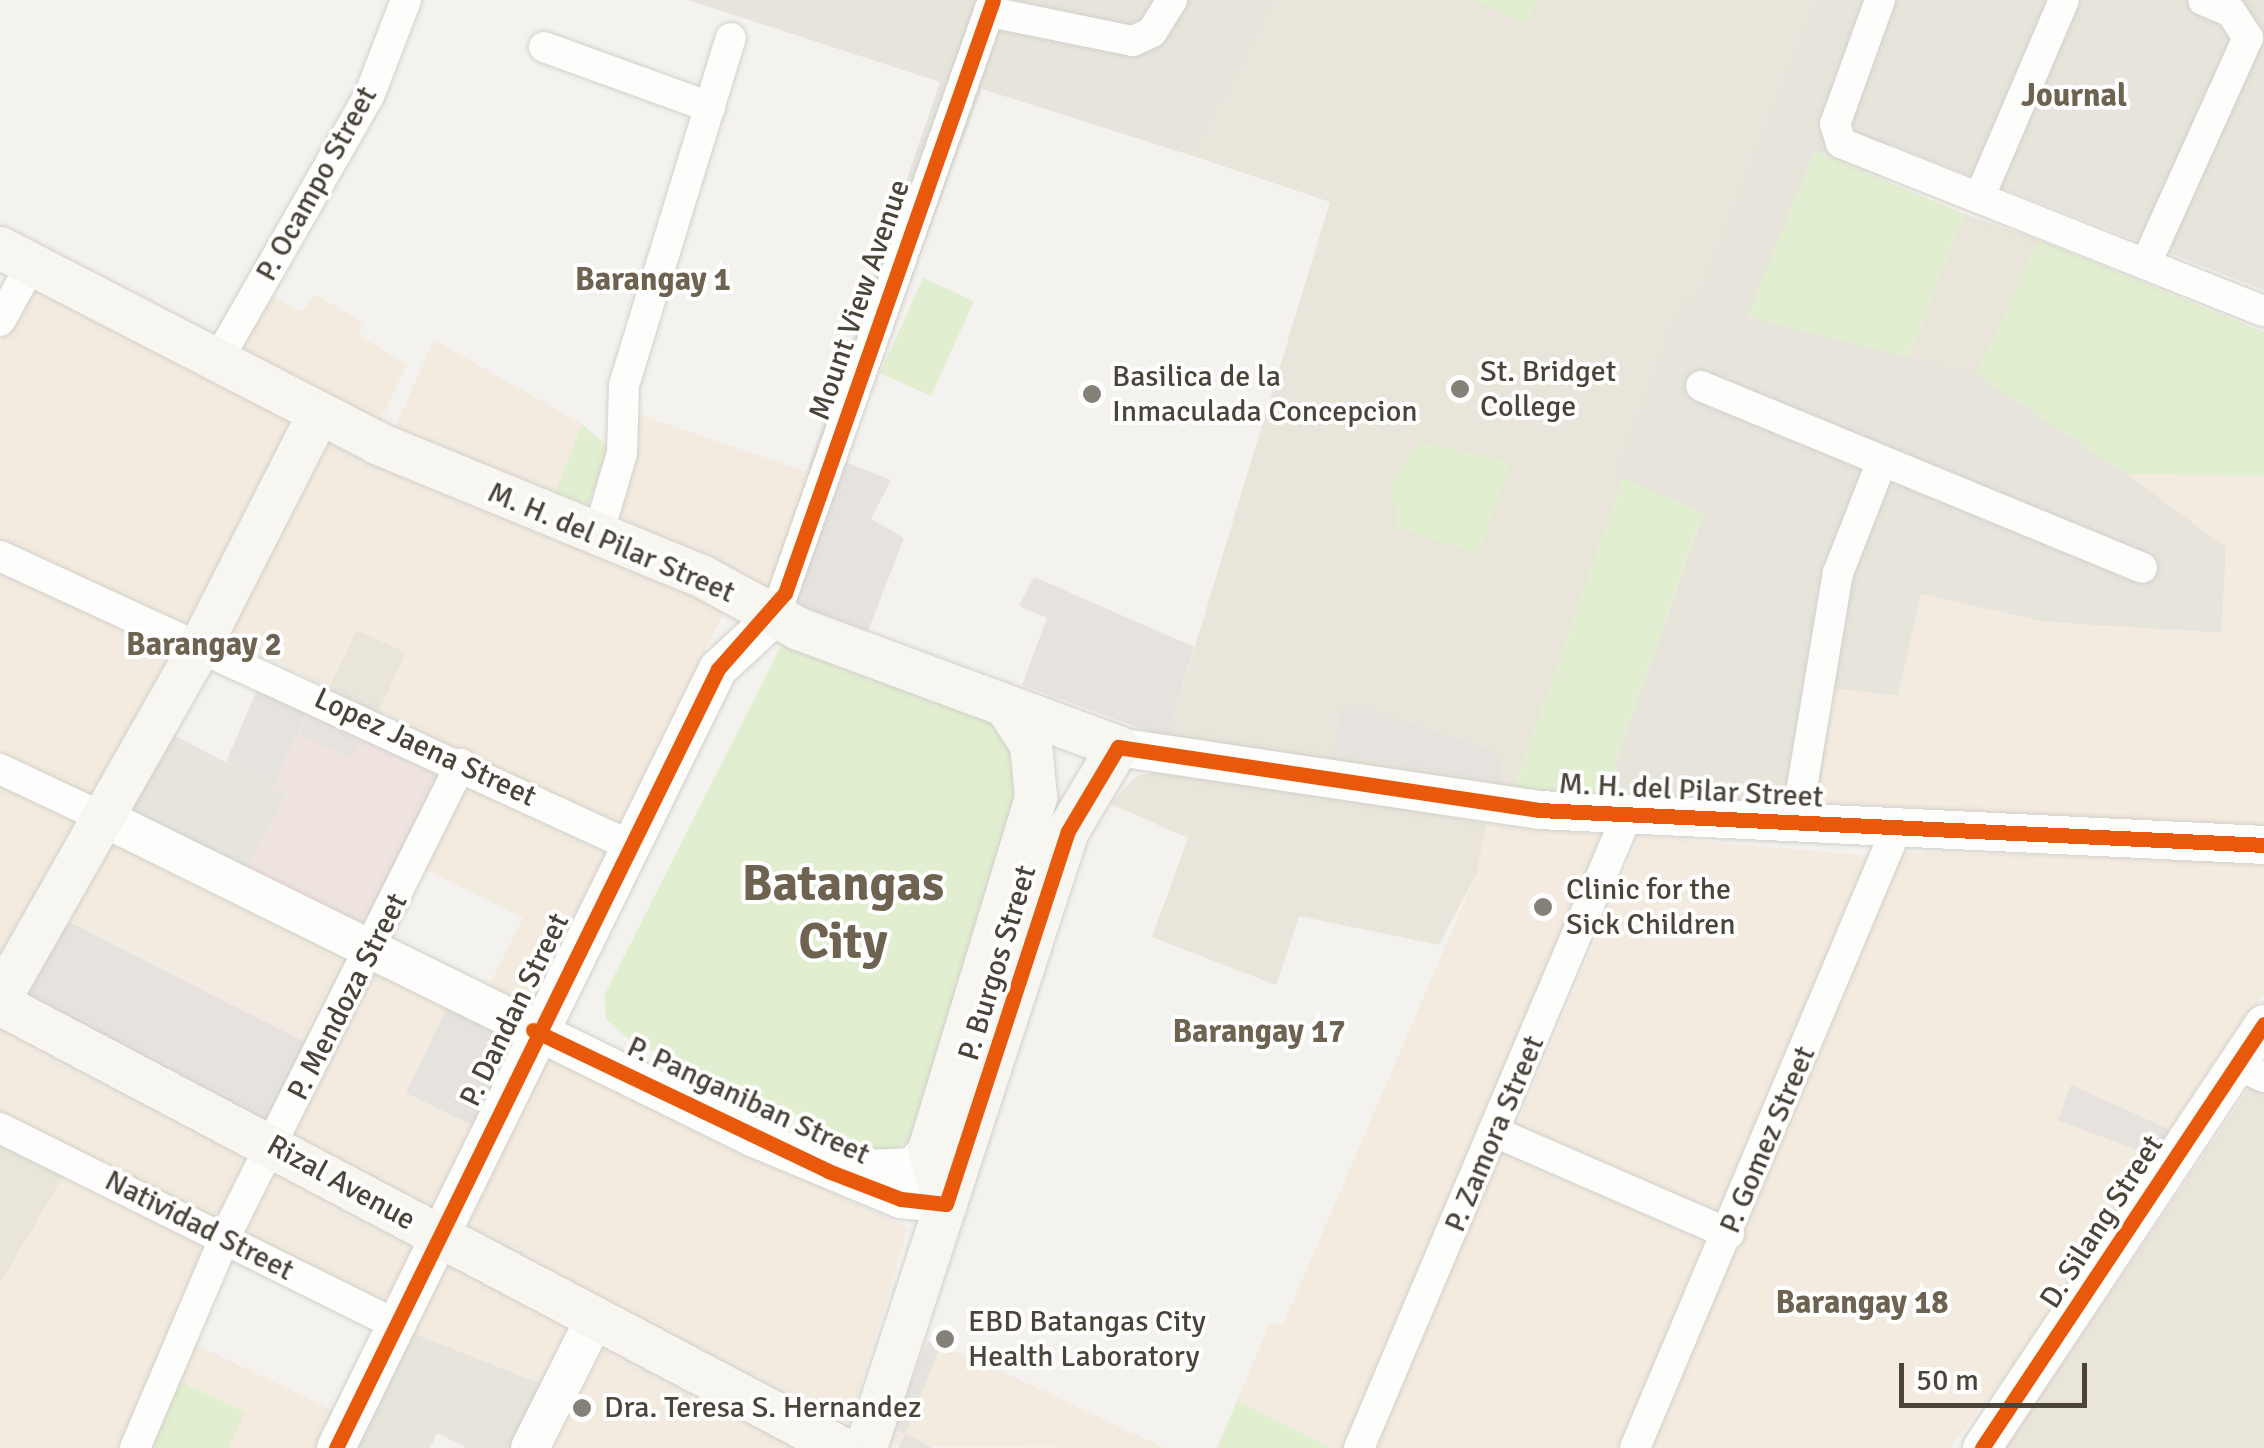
<!DOCTYPE html>
<html>
<head>
<meta charset="utf-8">
<style>
  body { margin:0 }
  #map { position:relative; width:2264px; height:1448px; overflow:hidden; background:#f4f2ee; font-family:Signika,sans-serif }
  div>[style] { position:absolute }
  .residential>* { inset:0; background:#e7e4dc }
  .commercial>* { inset:0; background:#f3ebdf }
  .industrial>* { inset:0; background:#e6e2de }
  .education>* { inset:0; background:#eae5da }
  .medical>* { inset:0; background:#eee3df }
  .green>* { inset:0; background:#e1eecf }
  .parking>* { inset:0; background:#e6e3df }
  .roads { filter:drop-shadow(0 0 2px #d2d0cb) drop-shadow(0 0 2px #d2d0cb) }
  .minor>* { height:30px; margin:-15px; padding:0 15px; transform-origin:15px; border-radius:15px; background:#fdfdfc }
  .tertiary>* { height:38px; margin:-19px; padding:0 19px; transform-origin:19px; border-radius:19px; background:#fdfdfc }
  .secondary>* { height:42px; margin:-21px; padding:0 21px; transform-origin:21px; border-radius:21px; background:#f7f6f1 }
  .cycleway>* { height:15px; margin:-7.5px; padding:0 7.5px; transform-origin:7.5px; border-radius:7.5px; background:#e8590c }
  .dots>* { width:28px; height:28px; translate:-50% -50%; box-sizing:border-box; border:5px solid #fff; border-radius:50% }
  span { translate:-50% -50%; white-space:nowrap; text-align:center; line-height:1.15; -webkit-text-stroke:8px #fff; paint-order:stroke }
  .street-label { font-size:30px; color:#4b4439 }
  .poi-label { font-size:30px; color:#4b4439 }
  .left { translate:0 -50%; text-align:left }
  .neighbourhood-label { font-size:32px; color:#6e6250; font-weight:700 }
  .town-label { font-size:50px; color:#6e6250; font-weight:700 }
  .scale { position:absolute; left:1899px; top:1363px; width:188px; height:45px; box-sizing:border-box; border:5px solid #4b4439; border-top:0; padding-left:12px; font-size:30px; line-height:35px; white-space:nowrap; color:#4b4439; -webkit-text-stroke:8px #fff; paint-order:stroke }
</style>
</head>
<body>
<div id="map">
  <div class="residential">
    <i style="clip-path:polygon(688px 0,1276px 0,1193px 156px,982px 89px,791px 602px,767px 588px,940px 82px)"></i>
    <i style="clip-path:polygon(1815px 0,2264px 0,2264px 290px,1891px 145px,1881px 177px,1815px 151px,1748px 316px,1977px 374px,2127px 474px,2226px 547px,2222px 633px,2045px 622px,1921px 595px,1898px 696px,1833px 689px,1819px 802px,1603px 798px,1703px 514px,1614px 475px,1682px 300px,1696px 302px)"></i>
    <i style="clip-path:polygon(164px 730px,287px 794px,244px 874px,117px 809px)"></i>
    <i style="clip-path:polygon(406px 1330px,544px 1385px,512px 1448px,467px 1448px,437px 1433px,430px 1448px,349px 1448px)"></i>
  </div>
  <div class="commercial">
    <i style="clip-path:polygon(32px 284px,299px 424px,192px 629px,0 544px,0 342px)"></i>
    <i style="clip-path:polygon(266px 294px,302px 311px,315px 295px,365px 323px,358px 335px,407px 364px,379px 424px,239px 347px)"></i>
    <i style="clip-path:polygon(434px 340px,582px 424px,555px 493px,395px 427px)"></i>
    <i style="clip-path:polygon(632px 412px,810px 473px,767px 588px,611px 519px)"></i>
    <i style="clip-path:polygon(322px 438px,726px 608px,618px 827px,222px 636px)"></i>
    <i style="clip-path:polygon(2127px 474px,2264px 476px,2264px 830px,1819px 802px,1833px 688px,1898px 696px,1921px 594px,2045px 622px,2222px 633px,2226px 547px)"></i>
    <i style="clip-path:polygon(0 567px,179px 647px,95px 799px,0 752px)"></i>
    <i style="clip-path:polygon(0 782px,84px 822px,0 970px)"></i>
    <i style="clip-path:polygon(465px 782px,610px 848px,520px 1018px,483px 998px,523px 918px,422px 868px)"></i>
    <i style="clip-path:polygon(1486px 823px,1601px 835px,1429px 1253px,1344px 1448px,1217px 1448px,1270px 1323px,1283px 1324px,1477px 873px)"></i>
    <i style="clip-path:polygon(104px 831px,354px 961px,311px 1045px,59px 916px)"></i>
    <i style="clip-path:polygon(1640px 836px,1875px 856px,1719px 1221px,1514px 1131px)"></i>
    <i style="clip-path:polygon(1901px 852px,2264px 860px,2264px 993px,2041px 1332px,1949px 1448px,1649px 1448px)"></i>
    <i style="clip-path:polygon(373px 970px,517px 1038px,437px 1212px,288px 1133px)"></i>
    <i style="clip-path:polygon(0 1027px,256px 1152px,220px 1225px,0 1122px)"></i>
    <i style="clip-path:polygon(539px 1054px,908px 1228px,848px 1428px,457px 1227px)"></i>
    <i style="clip-path:polygon(1503px 1146px,1719px 1235px,1620px 1448px,1376px 1448px)"></i>
    <i style="clip-path:polygon(276px 1163px,421px 1244px,388px 1311px,237px 1234px)"></i>
    <i style="clip-path:polygon(66px 1172px,218px 1251px,126px 1448px,0 1448px,0 1283px)"></i>
    <i style="clip-path:polygon(440px 1258px,571px 1327px,544px 1385px,406px 1330px)"></i>
    <i style="clip-path:polygon(597px 1340px,797px 1448px,542px 1448px)"></i>
    <i style="clip-path:polygon(926px 1340px,1005px 1373px,1165px 1448px,885px 1446px)"></i>
    <i style="clip-path:polygon(193px 1343px,340px 1414px,323px 1448px,229px 1448px,245px 1412px,176px 1380px)"></i>
  </div>
  <div class="industrial">
    <i style="clip-path:polygon(2071px 1085px,2177px 1133px,2160px 1159px,2058px 1120px)"></i>
  </div>
  <div class="education">
    <i style="clip-path:polygon(1276px 0,1815px 0,1696px 303px,1682px 300px,1615px 474px,1623px 478px,1514px 789px,1167px 738px,1330px 202px,1193px 156px)"></i>
    <i style="clip-path:polygon(1964px 214px,2039px 240px,1977px 374px,1909px 357px)"></i>
    <i style="clip-path:polygon(357px 630px,406px 653px,378px 712px,328px 690px)"></i>
    <i style="clip-path:polygon(1171px 769px,1486px 823px,1477px 873px,1439px 945px,1299px 916px,1276px 985px,1152px 937px,1188px 838px,1111px 804px,1136px 776px)"></i>
    <i style="clip-path:polygon(2251px 1085px,2264px 1090px,2264px 1448px,2005px 1448px)"></i>
    <i style="clip-path:polygon(0 1138px,66px 1172px,0 1283px)"></i>
  </div>
  <div class="medical">
    <i style="clip-path:polygon(310px 705px,449px 771px,370px 935px,244px 874px,286px 794px,273px 787px)"></i>
  </div>
  <div class="green">
    <i style="clip-path:polygon(1475px 0,1538px 0,1527px 24px)"></i>
    <i style="clip-path:polygon(1815px 151px,1964px 214px,1909px 357px,1748px 316px)"></i>
    <i style="clip-path:polygon(2039px 240px,2264px 332px,2264px 476px,2127px 474px,1977px 374px)"></i>
    <i style="clip-path:polygon(923px 278px,974px 301px,931px 396px,880px 373px)"></i>
    <i style="clip-path:polygon(582px 424px,608px 447px,589px 505px,555px 493px)"></i>
    <i style="clip-path:polygon(1422px 442px,1511px 462px,1479px 554px,1397px 528px,1391px 480px)"></i>
    <i style="clip-path:polygon(1623px 478px,1703px 513px,1603px 798px,1514px 789px)"></i>
    <i style="clip-path:polygon(785px 638px,993px 718px,1025px 764px,915px 1137px,895px 1149px,877px 1150px,631px 1041px,606px 1019px,604px 996px)"></i>
    <i style="clip-path:polygon(176px 1380px,245px 1412px,229px 1448px,144px 1448px)"></i>
    <i style="clip-path:polygon(1237px 1401px,1332px 1448px,1217px 1448px)"></i>
  </div>
  <div class="parking">
    <i style="clip-path:polygon(846px 462px,891px 480px,871px 519px,904px 538px,868px 631px,791px 602px)"></i>
    <i style="clip-path:polygon(1034px 577px,1194px 647px,1167px 738px,1022px 685px,1047px 618px,1019px 606px)"></i>
    <i style="clip-path:polygon(260px 683px,310px 705px,273px 787px,226px 762px)"></i>
    <i style="clip-path:polygon(1344px 703px,1498px 752px,1501px 783px,1333px 754px)"></i>
    <i style="clip-path:polygon(308px 717px,359px 741px,351px 759px,300px 735px)"></i>
    <i style="clip-path:polygon(58px 916px,311px 1045px,270px 1123px,16px 992px)"></i>
    <i style="clip-path:polygon(448px 1006px,515px 1039px,476px 1127px,406px 1093px)"></i>
    <i style="clip-path:polygon(928px 1342px,940px 1348px,905px 1434px,934px 1448px,898px 1448px,905px 1434px,892px 1428px)"></i>
  </div>
  <div class="roads">
    <div class="minor">
      <i style="left:1880px;top:0;width:132px;rotate:109.9deg"></i>
      <i style="left:1835px;top:124px;width:20px;rotate:72deg"></i>
      <i style="left:1841px;top:143px;width:455px;rotate:21.7deg"></i>
      <i style="left:990px;top:12px;width:146px;rotate:11.5deg"></i>
      <i style="left:1133px;top:41px;width:21px;rotate:-25deg"></i>
      <i style="left:1152px;top:32px;width:38px;rotate:-58deg"></i>
      <i style="left:544px;top:47px;width:177px;rotate:19.9deg"></i>
      <i style="left:1980px;top:196px;width:213px;rotate:-66.8deg"></i>
      <i style="left:2148px;top:259px;width:243px;rotate:-65.7deg"></i>
      <i style="left:2248px;top:38px;width:31px;rotate:-123deg"></i>
      <i style="left:2231px;top:12px;width:30px;rotate:-157deg"></i>
      <i style="left:0;top:321px;width:64px;rotate:-61deg"></i>
      <i style="left:216px;top:363px;width:308px;rotate:-60.2deg"></i>
      <i style="left:369px;top:96px;width:103px;rotate:-68.9deg"></i>
      <i style="left:1701px;top:386px;width:477px;rotate:22.4deg"></i>
      <i style="left:598px;top:535px;width:85px;rotate:-73.7deg"></i>
      <i style="left:622px;top:453px;width:68px;rotate:-88.3deg"></i>
      <i style="left:624px;top:385px;width:363px;rotate:-72.9deg"></i>
      <i style="left:0;top:556px;width:692px;rotate:24.68deg"></i>
      <i style="left:775px;top:616px;width:653px;rotate:-70.51deg"></i>
      <i style="left:0;top:769px;width:113px;rotate:25.2deg"></i>
      <i style="left:1796px;top:823px;width:254px;rotate:-80.5deg"></i>
      <i style="left:1838px;top:573px;width:118px;rotate:-68.6deg"></i>
      <i style="left:2238px;top:1065px;width:29px;rotate:25deg"></i>
      <i style="left:0;top:1128px;width:443px;rotate:26.4deg"></i>
      <i style="left:1497px;top:1133px;width:253px;rotate:23.5deg"></i>
      <i style="left:135px;top:1448px;width:227px;rotate:-66.9deg"></i>
      <i style="left:224px;top:1239px;width:531px;rotate:-63.48deg"></i>
      <i style="left:1359px;top:1448px;width:684px;rotate:-67.03deg"></i>
      <i style="left:1635px;top:1448px;width:671px;rotate:-67.1deg"></i>
    </div>
    <div class="tertiary">
      <i style="left:1118px;top:747px;width:426px;rotate:8.5deg"></i>
      <i style="left:1539px;top:810px;width:726px;rotate:2.76deg"></i>
      <i style="left:102px;top:817px;width:724px;rotate:26.21deg"></i>
      <i style="left:752px;top:1137px;width:161px;rotate:22.6deg"></i>
      <i style="left:901px;top:1199px;width:45px;rotate:6.3deg"></i>
      <i style="left:846px;top:1170px;width:66px;rotate:-2.6deg"></i>
      <i style="left:912px;top:1167px;width:24px;rotate:-45deg"></i>
      <i style="left:336px;top:1448px;width:868px;rotate:-63.88deg"></i>
      <i style="left:718px;top:669px;width:78px;rotate:-42.9deg"></i>
      <i style="left:530px;top:1448px;width:145px;rotate:-63.4deg"></i>
      <i style="left:1982px;top:1448px;width:509px;rotate:-56.37deg"></i>
    </div>
    <div class="secondary">
      <i style="left:0;top:248px;width:427px;rotate:27.3deg"></i>
      <i style="left:379px;top:444px;width:352px;rotate:22.3deg"></i>
      <i style="left:705px;top:578px;width:107px;rotate:28.5deg"></i>
      <i style="left:799px;top:629px;width:340px;rotate:20.3deg"></i>
      <i style="left:1118px;top:747px;width:98px;rotate:120.8deg"></i>
      <i style="left:1068px;top:831px;width:649px;rotate:108.13deg"></i>
      <i style="left:0;top:999px;width:407px;rotate:-60.4deg"></i>
      <i style="left:201px;top:645px;width:260px;rotate:-63deg"></i>
      <i style="left:0;top:1004px;width:951px;rotate:27.83deg"></i>
      <i style="left:946px;top:1204px;width:57px;rotate:-107.5deg"></i>
      <i style="left:929px;top:1150px;width:369px;rotate:-73.1deg"></i>
      <i style="left:1036px;top:797px;width:52px;rotate:-95.5deg"></i>
      <i style="left:1031px;top:745px;width:40px;rotate:-122.9deg"></i>
    </div>
  </div>
  <div class="cycleway">
    <i style="left:533px;top:1030px;width:327px;rotate:25.5deg"></i>
    <i style="left:828px;top:1171px;width:78px;rotate:21deg"></i>
    <i style="left:901px;top:1199px;width:45px;rotate:6.3deg"></i>
    <i style="left:946px;top:1204px;width:392px;rotate:-71.9deg"></i>
    <i style="left:1068px;top:831px;width:98px;rotate:-59.2deg"></i>
    <i style="left:1118px;top:747px;width:426px;rotate:8.5deg"></i>
    <i style="left:1539px;top:810px;width:726px;rotate:2.76deg"></i>
    <i style="left:336px;top:1448px;width:868px;rotate:-63.88deg"></i>
    <i style="left:718px;top:669px;width:101px;rotate:-48.6deg"></i>
    <i style="left:785px;top:593px;width:628px;rotate:-70.67deg"></i>
    <i style="left:1982px;top:1448px;width:509px;rotate:-56.37deg"></i>
  </div>
  <div class="dots">
    <i style="left:1460px;top:389px;background:#868178"></i>
    <i style="left:1092px;top:394px;background:#868178"></i>
    <i style="left:1543px;top:907px;background:#868178"></i>
    <i style="left:945px;top:1339px;background:#868178"></i>
    <i style="left:582px;top:1408px;background:#868178"></i>
  </div>
  <div class="street-label">
    <span style="left:317px;top:184px;rotate:-61deg">P. Ocampo Street</span>
    <span style="left:860px;top:300px;rotate:-71deg">Mount View Avenue</span>
    <span style="left:611px;top:543px;rotate:23deg">M. H. del Pilar Street</span>
    <span style="left:425px;top:748px;rotate:25deg">Lopez Jaena Street</span>
    <span style="left:1691px;top:791px;rotate:3deg">M. H. del Pilar Street</span>
    <span style="left:998px;top:963px;rotate:-73deg">P. Burgos Street</span>
    <span style="left:348px;top:997px;rotate:-63deg">P. Mendoza Street</span>
    <span style="left:515px;top:1010px;rotate:-64deg">P. Dandan Street</span>
    <span style="left:748px;top:1101px;rotate:25deg">P. Panganiban Street</span>
    <span style="left:1495px;top:1134px;rotate:-67deg">P. Zamora Street</span>
    <span style="left:1768px;top:1140px;rotate:-67deg">P. Gomez Street</span>
    <span style="left:341px;top:1183px;rotate:29deg">Rizal Avenue</span>
    <span style="left:2102px;top:1222px;rotate:-57deg">D. Silang Street</span>
    <span style="left:199px;top:1226px;rotate:27deg">Natividad Street</span>
  </div>
  <div class="poi-label">
    <span class="left" style="left:1480px;top:389px">St. Bridget<br>College</span>
    <span class="left" style="left:1112px;top:394px">Basilica de la<br>Inmaculada Concepcion</span>
    <span class="left" style="left:1566px;top:907px">Clinic for the<br>Sick Children</span>
    <span class="left" style="left:968px;top:1339px">EBD Batangas City<br>Health Laboratory</span>
    <span class="left" style="left:604px;top:1408px">Dra. Teresa S. Hernandez</span>
  </div>
  <div class="neighbourhood-label">
    <span style="left:2074px;top:96px">Journal</span>
    <span style="left:653px;top:280px">Barangay 1</span>
    <span style="left:204px;top:645px">Barangay 2</span>
    <span style="left:1259px;top:1032px">Barangay 17</span>
    <span style="left:1862px;top:1303px">Barangay 18</span>
  </div>
  <div class="town-label">
    <span style="left:843px;top:913px">Batangas<br>City</span>
  </div>
  <div class="scale">50 m</div>
</div>
</body>
</html>
